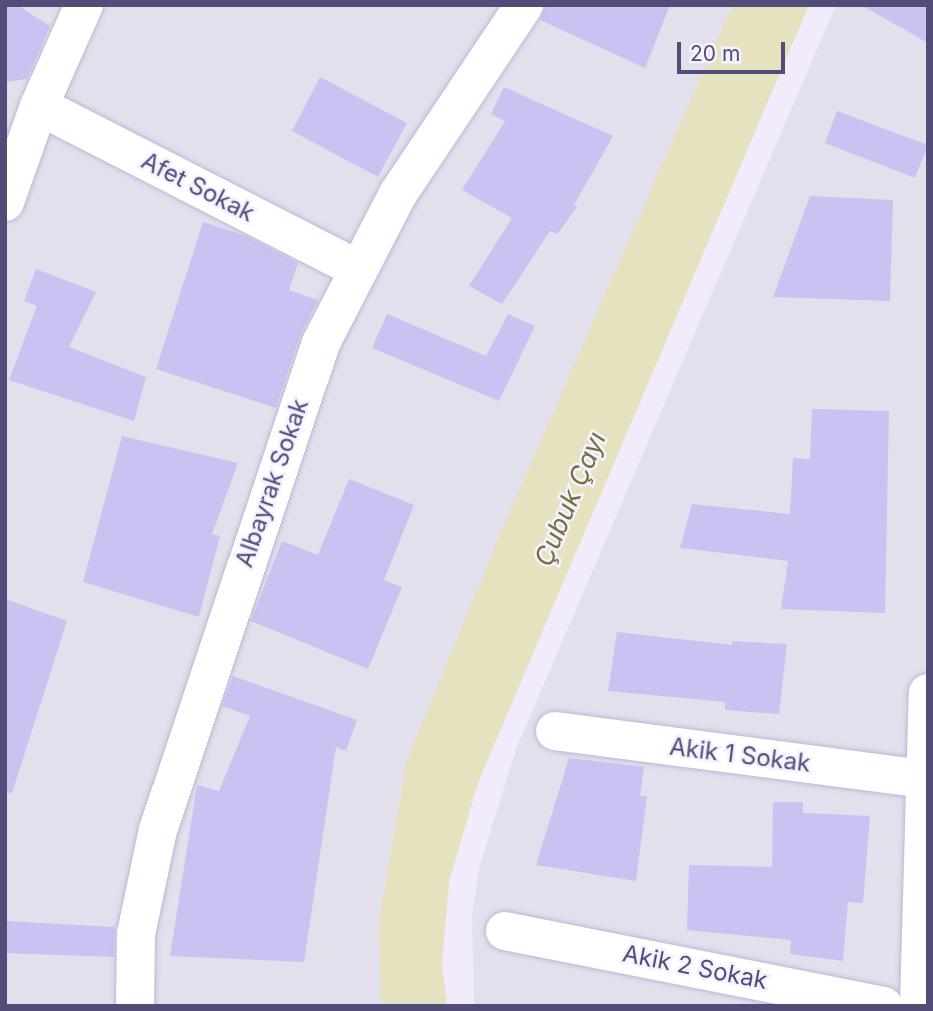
<!DOCTYPE html>
<html>
<head>
<meta charset="utf-8">
<style>
  body { margin:0 }
  #map { position:relative; width:933px; height:1011px; overflow:hidden; background:#f1ebfc; font-family:Inter,sans-serif }
  div>[style] { position:absolute }
  .industrial>* { inset:0; background:#e2e0ec }
  .water>* { inset:0; background:#e6e2bf }
  .building>* { inset:0; background:#c9c3f1 }
  .roads { filter:drop-shadow(0 0 2px #bdb7d6) drop-shadow(0 0 2px #bdb7d6) }
  .minor>* { height:38px; margin:-19px; padding:0 19px; transform-origin:19px; border-radius:19px; background:#fff }
  .tertiary>* { height:38px; margin:-19px; padding:0 19px; transform-origin:19px; border-radius:19px; background:#fff }
  span { translate:-50% -50%; white-space:nowrap; text-align:center; line-height:1.15; -webkit-text-stroke:5px #f6f1ff; paint-order:stroke }
  .street-label { font-size:24px; color:#514d78 }
  .water-label { font-size:26px; color:#75703d; font-style:italic }
  .frame { position:absolute; inset:0; border:7px solid #514d78; pointer-events:none }
  .scale { position:absolute; left:677px; top:42px; width:108px; height:32px; box-sizing:border-box; border:4px solid #514d78; border-top:0; padding-left:9px; font-size:21px; line-height:24px; white-space:nowrap; color:#514d78; -webkit-text-stroke:5px #f6f1ff; paint-order:stroke }
</style>
</head>
<body>
<div id="map">
  <div class="industrial">
    <i style="clip-path:polygon(5px 5px,732px 5px,406px 762px,379px 921px,381px 1006px,5px 1006px)"></i>
    <i style="clip-path:polygon(836px 5px,928px 5px,928px 1006px,474px 1006px,472px 915px,480px 865px,516px 749px)"></i>
  </div>
  <div class="water">
    <i style="clip-path:polygon(732px 5px,809px 5px,478px 783px,449px 882px,442px 963px,447px 1006px,381px 1006px,379px 921px,406px 762px,506px 520px)"></i>
  </div>
  <div class="building">
    <i style="clip-path:polygon(5px 5px,17px 5px,50px 26px,27px 79px,5px 82px)"></i>
    <i style="clip-path:polygon(546px 5px,670px 5px,645px 68px,540px 20px)"></i>
    <i style="clip-path:polygon(861px 5px,928px 5px,928px 43px)"></i>
    <i style="clip-path:polygon(320px 77px,407px 123px,378px 177px,292px 131px)"></i>
    <i style="clip-path:polygon(504px 87px,613px 136px,574px 205px,577px 207px,557px 234px,550px 231px,502px 304px,469px 286px,512px 218px,462px 190px,505px 121px,491px 114px)"></i>
    <i style="clip-path:polygon(837px 111px,928px 145px,915px 178px,825px 143px)"></i>
    <i style="clip-path:polygon(810px 196px,893px 200px,890px 301px,773px 297px)"></i>
    <i style="clip-path:polygon(203px 222px,246px 236px,298px 263px,289px 290px,318px 300px,300px 336px,276px 408px,156px 369px)"></i>
    <i style="clip-path:polygon(36px 269px,96px 292px,69px 347px,146px 377px,134px 421px,9px 380px,37px 306px,24px 301px)"></i>
    <i style="clip-path:polygon(387px 314px,486px 356px,508px 314px,535px 326px,499px 401px,372px 348px)"></i>
    <i style="clip-path:polygon(812px 409px,889px 411px,885px 613px,781px 609px,788px 561px,680px 548px,692px 504px,790px 514px,793px 458px,810px 459px)"></i>
    <i style="clip-path:polygon(122px 436px,238px 463px,212px 534px,220px 536px,199px 617px,83px 582px)"></i>
    <i style="clip-path:polygon(349px 479px,414px 505px,384px 580px,402px 587px,368px 669px,251px 621px,282px 541px,318px 555px)"></i>
    <i style="clip-path:polygon(5px 599px,67px 621px,12px 793px,5px 792px)"></i>
    <i style="clip-path:polygon(617px 632px,732px 645px,732px 641px,787px 644px,779px 714px,725px 710px,725px 702px,608px 691px)"></i>
    <i style="clip-path:polygon(233px 676px,357px 720px,346px 751px,336px 747px,304px 962px,170px 956px,197px 785px,219px 791px,250px 716px,222px 706px)"></i>
    <i style="clip-path:polygon(569px 758px,644px 767px,640px 796px,647px 796px,636px 881px,536px 865px)"></i>
    <i style="clip-path:polygon(773px 802px,803px 802px,803px 813px,870px 816px,863px 903px,848px 902px,843px 961px,790px 954px,791px 940px,687px 930px,689px 865px,772px 867px)"></i>
    <i style="clip-path:polygon(5px 921px,115px 927px,114px 957px,5px 953px)"></i>
  </div>
  <div class="roads">
    <div class="minor">
      <i style="left:39px;top:106px;width:356px;rotate:27.1deg"></i>
      <i style="left:5px;top:202px;width:102px;rotate:-70.5deg"></i>
      <i style="left:39px;top:106px;width:111px;rotate:-66deg"></i>
      <i style="left:555px;top:731px;width:373px;rotate:7.4deg"></i>
      <i style="left:505px;top:931px;width:386px;rotate:11.2deg"></i>
      <i style="left:135px;top:1006px;width:72px;rotate:-89.2deg"></i>
      <i style="left:136px;top:934px;width:106px;rotate:-78.1deg"></i>
      <i style="left:158px;top:830px;width:514px;rotate:-71.49deg"></i>
      <i style="left:321px;top:343px;width:168px;rotate:-62.7deg"></i>
      <i style="left:398px;top:194px;width:227px;rotate:-56.3deg"></i>
    </div>
    <div class="tertiary">
      <i style="left:919px;top:1006px;width:313px;rotate:-88.4deg"></i>
    </div>
  </div>
  <div class="street-label">
    <span style="left:198px;top:187px;rotate:27deg">Afet Sokak</span>
    <span style="left:272px;top:483px;rotate:-71deg">Albayrak Sokak</span>
    <span style="left:740px;top:755px;rotate:7deg">Akik 1 Sokak</span>
    <span style="left:695px;top:967px;rotate:11deg">Akik 2 Sokak</span>
  </div>
  <div class="water-label">
    <span style="left:570px;top:499px;rotate:-67deg">Çubuk Çayı</span>
  </div>
  <div class="frame"></div>
  <div class="scale">20 m</div>
</div>
</body>
</html>
